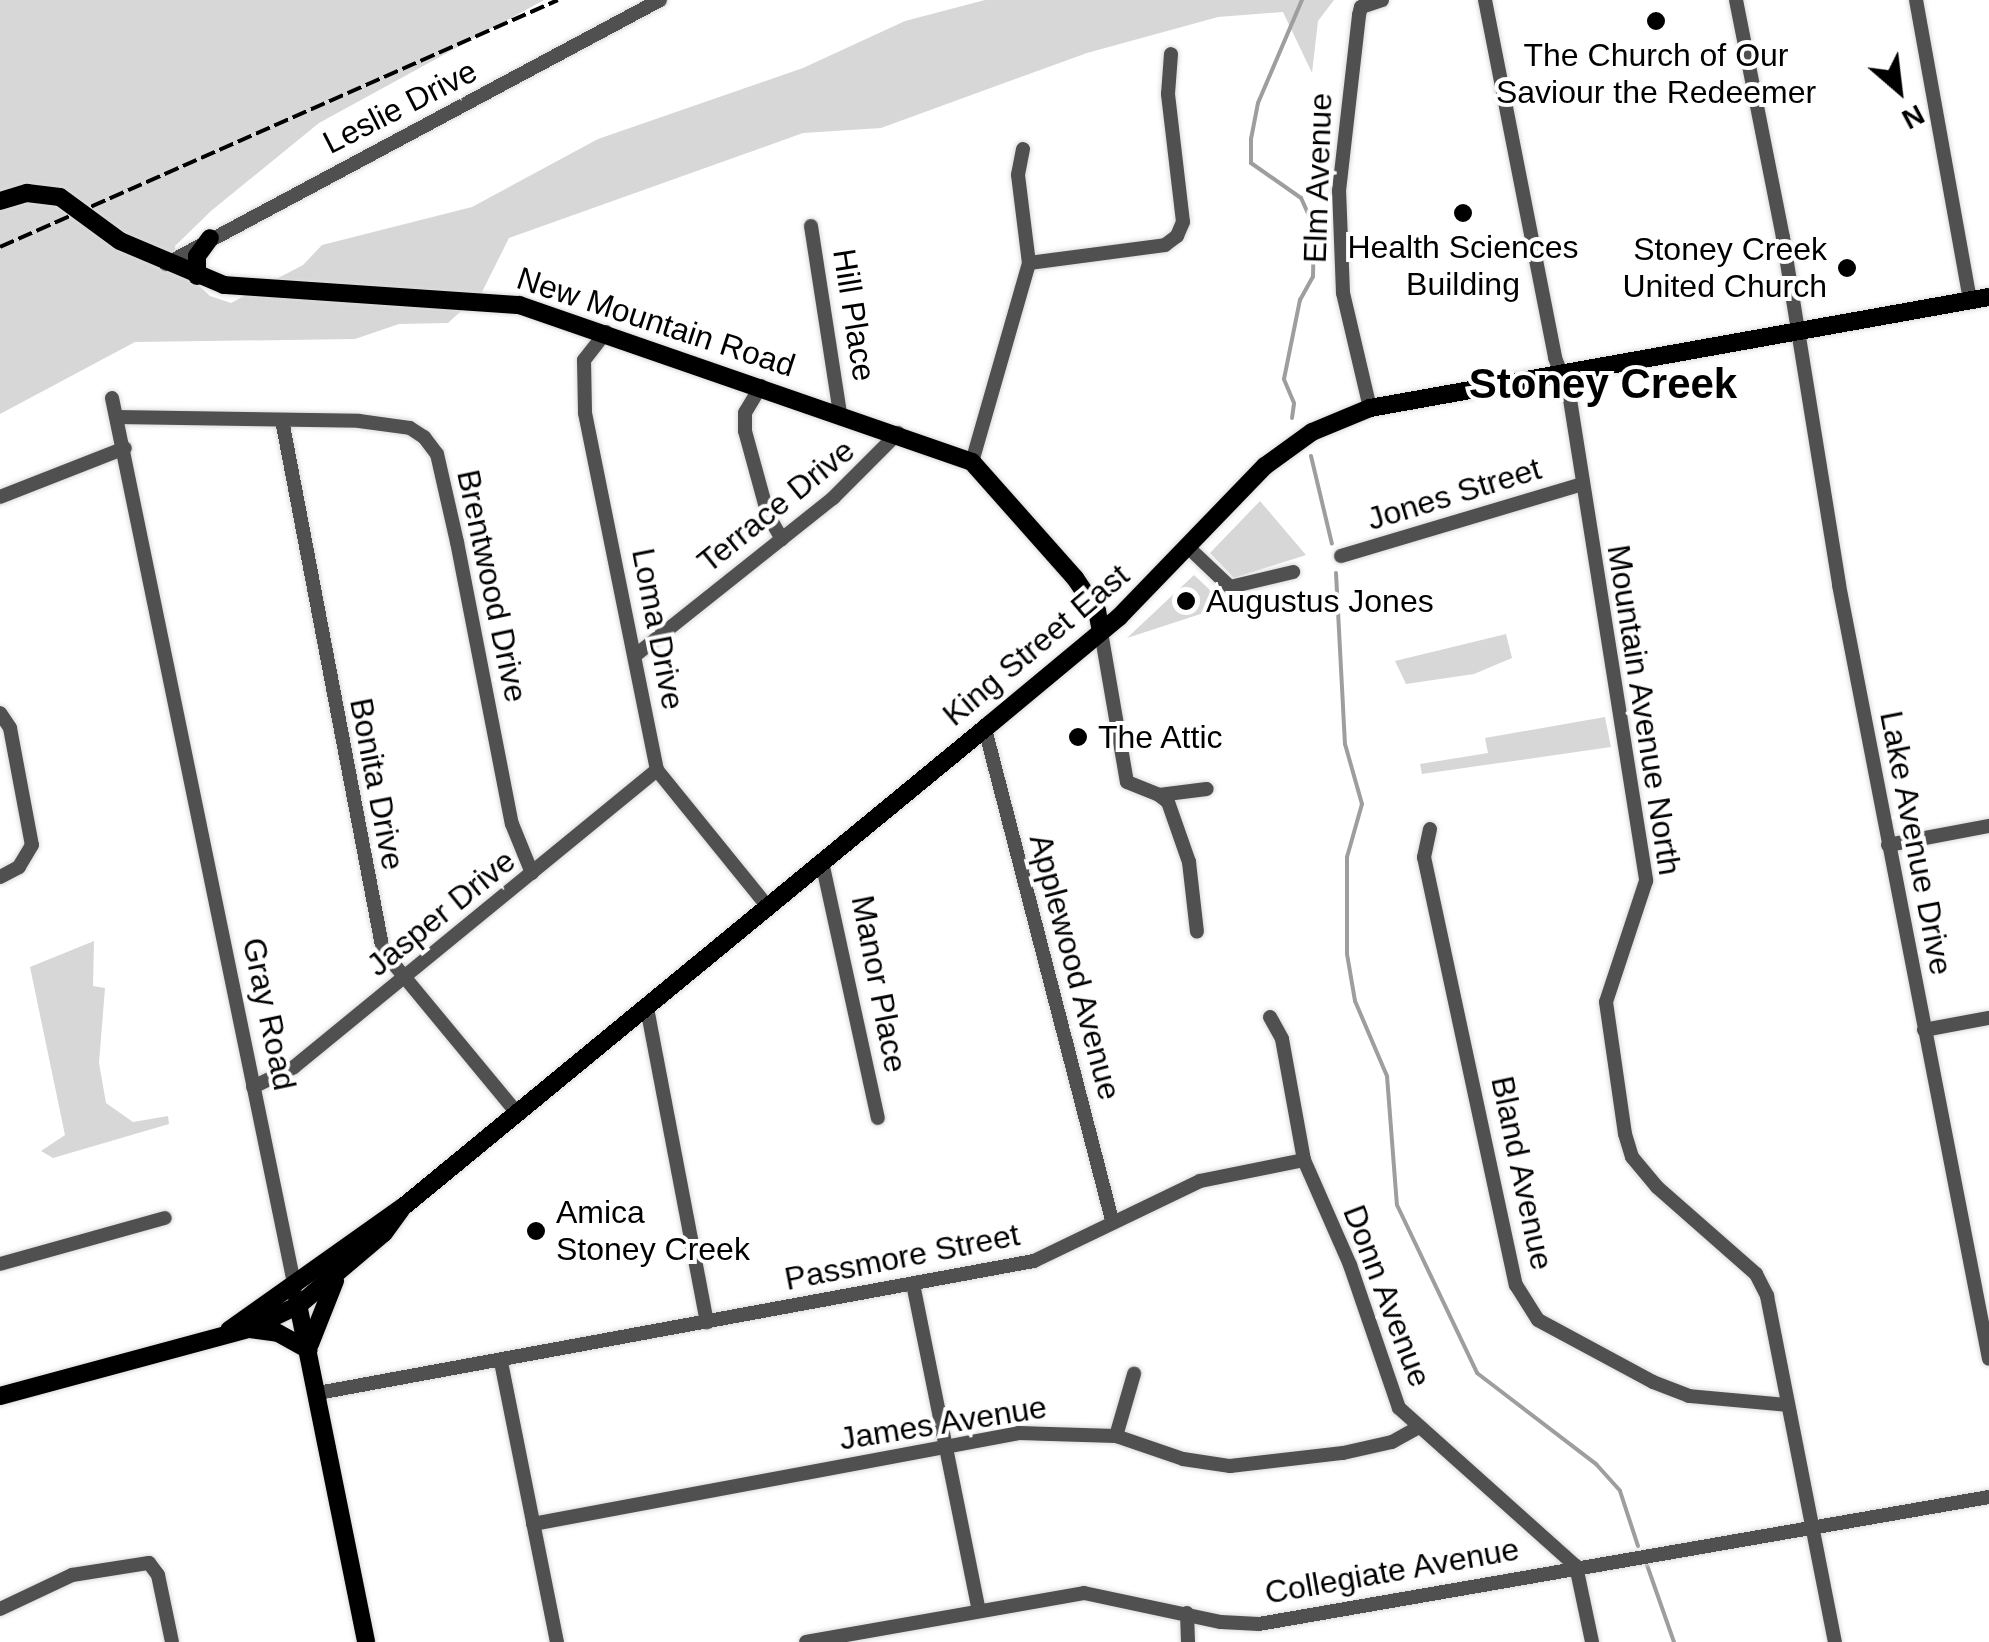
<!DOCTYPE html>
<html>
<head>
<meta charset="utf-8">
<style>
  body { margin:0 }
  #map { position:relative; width:1989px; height:1642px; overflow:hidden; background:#fff; font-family:Arial,sans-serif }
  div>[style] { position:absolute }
  .green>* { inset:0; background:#d7d7d7 }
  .stream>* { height:4px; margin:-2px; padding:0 2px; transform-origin:2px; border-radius:2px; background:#9e9e9e }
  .roads { filter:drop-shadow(0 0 2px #dbdbdb) drop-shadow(0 0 2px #dbdbdb) }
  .minor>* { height:14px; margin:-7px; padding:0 7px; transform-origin:7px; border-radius:7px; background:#505050 }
  .major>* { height:18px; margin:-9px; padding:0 9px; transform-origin:9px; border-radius:9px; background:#000 }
  .rail>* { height:4px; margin-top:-2px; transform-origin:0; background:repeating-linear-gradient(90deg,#000 0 15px,transparent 0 20px) }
  .dots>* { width:28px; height:28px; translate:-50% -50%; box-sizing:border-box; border:5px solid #fff; border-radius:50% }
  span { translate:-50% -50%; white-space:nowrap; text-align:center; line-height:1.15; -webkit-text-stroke:8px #fff; paint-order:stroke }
  .poi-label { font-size:32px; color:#000 }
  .right { translate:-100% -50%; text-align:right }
  .left { translate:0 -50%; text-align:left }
  .street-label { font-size:32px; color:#000 }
  .district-label { font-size:42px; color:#000; font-weight:700 }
  .north { position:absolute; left:1849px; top:40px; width:100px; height:100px; -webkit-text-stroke:8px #fff; paint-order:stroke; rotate:152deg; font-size:28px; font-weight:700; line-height:40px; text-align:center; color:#000 }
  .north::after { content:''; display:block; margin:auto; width:35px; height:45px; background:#000; clip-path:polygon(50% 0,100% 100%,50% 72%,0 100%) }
</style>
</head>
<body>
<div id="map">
  <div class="green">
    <i style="clip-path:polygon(0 0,544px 0,319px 123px,211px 211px,175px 246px,177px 265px,210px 296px,231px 303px,303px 265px,322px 245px,472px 207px,598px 139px,803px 68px,905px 21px,985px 0,1334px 0,1318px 21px,1312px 73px,1283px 12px,1218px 17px,1087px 53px,881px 128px,803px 133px,509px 238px,482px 292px,448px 323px,399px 324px,355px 339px,135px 342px,0 414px)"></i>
    <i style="clip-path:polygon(1260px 501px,1306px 555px,1234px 578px,1210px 553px)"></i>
    <i style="clip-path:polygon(1194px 575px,1209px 589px,1216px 609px,1127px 638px)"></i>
    <i style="clip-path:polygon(1506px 634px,1512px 658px,1474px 674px,1406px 684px,1395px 661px)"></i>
    <i style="clip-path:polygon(1605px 717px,1611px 747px,1422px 774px,1420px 764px,1488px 753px,1485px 738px)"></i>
    <i style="clip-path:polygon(94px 941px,93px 986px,105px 988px,99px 1063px,106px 1103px,133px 1122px,168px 1116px,169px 1124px,53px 1158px,41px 1151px,65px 1135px,30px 967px)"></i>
  </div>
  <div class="stream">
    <i style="left:1292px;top:418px;width:15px;rotate:-82deg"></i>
    <i style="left:1294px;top:403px;width:26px;rotate:-113deg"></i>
    <i style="left:1284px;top:379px;width:81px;rotate:-78.6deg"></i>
    <i style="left:1300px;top:300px;width:26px;rotate:-61deg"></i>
    <i style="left:1313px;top:277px;width:50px;rotate:-88.9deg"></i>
    <i style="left:1314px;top:227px;width:32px;rotate:-114deg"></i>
    <i style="left:1301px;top:198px;width:61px;rotate:-145deg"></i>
    <i style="left:1251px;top:163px;width:24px;rotate:-90deg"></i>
    <i style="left:1251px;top:139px;width:37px;rotate:-79deg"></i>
    <i style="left:1258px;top:103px;width:112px;rotate:-66.9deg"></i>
    <i style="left:1311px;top:456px;width:90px;rotate:76.6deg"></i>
    <i style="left:1336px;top:573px;width:171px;rotate:87deg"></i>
    <i style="left:1345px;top:744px;width:62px;rotate:74.2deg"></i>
    <i style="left:1362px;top:804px;width:55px;rotate:105.8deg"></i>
    <i style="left:1347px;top:857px;width:97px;rotate:90deg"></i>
    <i style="left:1347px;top:954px;width:48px;rotate:80.3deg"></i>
    <i style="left:1355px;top:1001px;width:82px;rotate:66.9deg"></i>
    <i style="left:1387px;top:1076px;width:129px;rotate:85.6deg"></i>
    <i style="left:1397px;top:1205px;width:186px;rotate:64.5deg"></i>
    <i style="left:1477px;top:1373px;width:150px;rotate:37.4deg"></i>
    <i style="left:1596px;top:1464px;width:36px;rotate:48deg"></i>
    <i style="left:1620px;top:1491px;width:58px;rotate:71.9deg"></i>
    <i style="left:1647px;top:1565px;width:82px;rotate:70.7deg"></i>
  </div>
  <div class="roads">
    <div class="minor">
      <i style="left:1485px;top:0;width:365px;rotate:78.9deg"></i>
      <i style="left:1555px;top:358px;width:38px;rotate:68deg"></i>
      <i style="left:1569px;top:393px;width:494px;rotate:81deg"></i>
      <i style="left:1646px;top:881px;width:127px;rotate:108.3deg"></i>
      <i style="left:1606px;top:1002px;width:133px;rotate:81.8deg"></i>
      <i style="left:1625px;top:1134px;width:24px;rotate:73deg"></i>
      <i style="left:1632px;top:1157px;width:39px;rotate:50deg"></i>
      <i style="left:1657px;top:1187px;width:132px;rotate:41.3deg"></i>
      <i style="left:1756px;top:1274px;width:25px;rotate:63deg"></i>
      <i style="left:1767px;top:1296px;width:353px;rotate:78.9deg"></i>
      <i style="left:1736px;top:0;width:243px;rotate:78.8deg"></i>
      <i style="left:1783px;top:238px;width:351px;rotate:80.8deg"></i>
      <i style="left:1839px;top:585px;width:788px;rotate:79.03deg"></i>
      <i style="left:1916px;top:0;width:306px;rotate:79.8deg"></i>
      <i style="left:1023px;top:149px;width:26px;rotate:101deg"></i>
      <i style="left:1018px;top:175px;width:89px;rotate:82.9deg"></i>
      <i style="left:811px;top:226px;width:189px;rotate:81.2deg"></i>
      <i style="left:166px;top:264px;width:560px;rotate:-28.12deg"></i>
      <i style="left:606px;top:332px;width:36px;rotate:128deg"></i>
      <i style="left:584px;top:360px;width:53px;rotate:88.9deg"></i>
      <i style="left:585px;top:413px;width:364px;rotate:78.6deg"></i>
      <i style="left:657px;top:770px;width:176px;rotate:51deg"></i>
      <i style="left:761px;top:386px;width:31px;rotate:121deg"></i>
      <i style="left:745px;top:413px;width:18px;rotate:90deg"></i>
      <i style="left:745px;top:431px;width:87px;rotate:74.7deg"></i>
      <i style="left:768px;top:515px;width:28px;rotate:60deg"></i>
      <i style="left:112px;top:398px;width:909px;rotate:78.38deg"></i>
      <i style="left:1370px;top:408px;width:118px;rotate:-103.2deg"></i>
      <i style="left:1343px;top:293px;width:102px;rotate:-92.2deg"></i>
      <i style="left:1339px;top:191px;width:177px;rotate:-83.5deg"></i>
      <i style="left:1359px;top:15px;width:8px;rotate:-76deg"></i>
      <i style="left:1361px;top:7px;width:22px;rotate:-18deg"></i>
      <i style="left:117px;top:417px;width:242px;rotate:0.9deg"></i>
      <i style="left:359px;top:421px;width:51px;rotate:7.8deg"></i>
      <i style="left:410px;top:428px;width:17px;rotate:33deg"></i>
      <i style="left:424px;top:437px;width:21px;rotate:53deg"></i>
      <i style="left:437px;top:454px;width:90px;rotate:77.2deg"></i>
      <i style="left:457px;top:542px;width:287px;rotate:79deg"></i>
      <i style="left:512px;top:824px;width:53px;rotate:67.8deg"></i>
      <i style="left:282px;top:420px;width:541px;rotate:79.23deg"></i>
      <i style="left:383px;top:951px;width:210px;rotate:50.4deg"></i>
      <i style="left:972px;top:462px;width:207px;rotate:-74deg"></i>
      <i style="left:1029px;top:263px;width:137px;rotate:-7.5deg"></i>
      <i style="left:1165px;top:245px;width:15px;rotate:-37deg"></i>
      <i style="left:1177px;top:236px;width:15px;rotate:-67deg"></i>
      <i style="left:1183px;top:222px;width:129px;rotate:-96.7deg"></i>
      <i style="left:1168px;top:94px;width:40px;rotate:-85.7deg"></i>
      <i style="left:0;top:497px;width:134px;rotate:-21.4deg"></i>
      <i style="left:1190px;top:549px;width:55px;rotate:43.5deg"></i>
      <i style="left:1230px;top:587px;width:65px;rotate:-13.4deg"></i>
      <i style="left:1341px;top:556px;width:252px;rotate:-16.6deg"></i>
      <i style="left:1101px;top:632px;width:152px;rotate:80.2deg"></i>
      <i style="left:1127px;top:782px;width:35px;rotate:22deg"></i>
      <i style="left:1159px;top:795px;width:48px;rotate:-7.1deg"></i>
      <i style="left:637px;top:654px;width:251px;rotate:-38.5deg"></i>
      <i style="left:833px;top:498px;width:92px;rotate:-45deg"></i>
      <i style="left:0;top:713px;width:18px;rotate:56deg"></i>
      <i style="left:10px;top:728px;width:119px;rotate:79.4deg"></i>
      <i style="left:32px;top:845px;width:26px;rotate:121deg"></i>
      <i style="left:19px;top:867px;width:21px;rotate:152deg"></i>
      <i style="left:985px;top:729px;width:507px;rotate:75.5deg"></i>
      <i style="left:1159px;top:795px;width:11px;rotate:38deg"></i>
      <i style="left:1168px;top:802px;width:64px;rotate:70.7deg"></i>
      <i style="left:1189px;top:862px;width:70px;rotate:83.5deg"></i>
      <i style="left:1430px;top:829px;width:29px;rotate:102deg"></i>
      <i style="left:1424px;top:857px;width:438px;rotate:77.9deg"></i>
      <i style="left:1516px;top:1285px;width:41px;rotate:57.8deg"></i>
      <i style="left:1538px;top:1320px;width:131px;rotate:28.3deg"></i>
      <i style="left:1653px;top:1382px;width:39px;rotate:21deg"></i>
      <i style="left:1689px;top:1396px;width:99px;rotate:5.2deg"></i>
      <i style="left:1888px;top:845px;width:103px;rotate:-10.7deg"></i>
      <i style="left:822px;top:862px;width:262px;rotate:77.7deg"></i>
      <i style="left:647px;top:1008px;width:320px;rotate:79.2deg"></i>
      <i style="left:1270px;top:1017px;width:25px;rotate:61deg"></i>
      <i style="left:1282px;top:1039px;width:123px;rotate:79.7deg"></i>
      <i style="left:1304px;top:1160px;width:115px;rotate:66.3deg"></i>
      <i style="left:1350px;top:1265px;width:151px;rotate:71.1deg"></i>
      <i style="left:1399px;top:1408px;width:237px;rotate:41.8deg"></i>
      <i style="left:1576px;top:1566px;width:78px;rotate:78.1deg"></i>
      <i style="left:1924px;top:1030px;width:66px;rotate:-10.5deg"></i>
      <i style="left:253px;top:1087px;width:46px;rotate:-26deg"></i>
      <i style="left:294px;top:1067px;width:469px;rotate:-39.3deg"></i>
      <i style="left:0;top:1264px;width:171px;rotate:-15.6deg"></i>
      <i style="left:913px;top:1284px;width:333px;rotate:78.6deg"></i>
      <i style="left:501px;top:1362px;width:286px;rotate:78.7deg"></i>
      <i style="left:318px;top:1393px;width:728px;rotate:-10.45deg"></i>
      <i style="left:1034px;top:1261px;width:184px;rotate:-25.7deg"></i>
      <i style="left:1200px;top:1181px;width:106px;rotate:-11.4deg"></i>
      <i style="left:1116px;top:1436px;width:65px;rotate:-73.8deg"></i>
      <i style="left:533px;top:1524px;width:493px;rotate:-10.6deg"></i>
      <i style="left:1018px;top:1433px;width:98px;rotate:1.8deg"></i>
      <i style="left:1116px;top:1436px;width:71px;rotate:18.9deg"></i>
      <i style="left:1183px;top:1459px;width:48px;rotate:8.5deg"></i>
      <i style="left:1230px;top:1466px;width:114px;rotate:-6.6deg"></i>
      <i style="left:1343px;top:1453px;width:50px;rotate:-12.7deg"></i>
      <i style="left:1392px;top:1442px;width:29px;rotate:-29deg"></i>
      <i style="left:0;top:1609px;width:80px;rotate:-25.3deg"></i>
      <i style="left:72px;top:1575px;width:78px;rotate:-8.9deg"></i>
      <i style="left:149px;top:1563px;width:15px;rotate:53deg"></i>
      <i style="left:158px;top:1575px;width:68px;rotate:78.2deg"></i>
      <i style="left:1187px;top:1613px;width:29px;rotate:88deg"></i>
      <i style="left:806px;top:1642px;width:282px;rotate:-10deg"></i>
      <i style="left:1084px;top:1593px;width:140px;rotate:12deg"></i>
      <i style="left:1221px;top:1622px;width:38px;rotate:3deg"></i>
      <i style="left:1259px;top:1624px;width:741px;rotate:-9.87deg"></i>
    </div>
    <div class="major">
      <i style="left:0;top:201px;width:28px;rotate:-17deg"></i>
      <i style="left:27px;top:193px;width:33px;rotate:7deg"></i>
      <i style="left:60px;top:197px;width:74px;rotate:36.3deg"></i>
      <i style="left:120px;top:241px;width:113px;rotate:22.9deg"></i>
      <i style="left:224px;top:285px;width:296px;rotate:3.9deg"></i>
      <i style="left:519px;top:305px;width:479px;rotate:19.1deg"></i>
      <i style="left:972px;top:462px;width:155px;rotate:48.4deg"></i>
      <i style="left:1075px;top:578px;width:40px;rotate:56deg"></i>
      <i style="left:1097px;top:611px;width:21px;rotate:79deg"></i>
      <i style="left:197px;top:276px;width:20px;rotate:-90deg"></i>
      <i style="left:197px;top:256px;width:22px;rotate:-54deg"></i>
      <i style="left:297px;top:1299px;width:350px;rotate:78.6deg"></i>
      <i style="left:250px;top:1329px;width:28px;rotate:8deg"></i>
      <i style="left:278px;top:1333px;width:35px;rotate:29deg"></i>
      <i style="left:229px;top:1330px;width:213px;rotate:-35.3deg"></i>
      <i style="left:403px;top:1207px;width:759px;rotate:-39.44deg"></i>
      <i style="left:989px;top:725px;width:169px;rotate:-39.7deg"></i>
      <i style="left:1119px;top:617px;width:210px;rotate:-46deg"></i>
      <i style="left:1265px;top:466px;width:58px;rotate:-35.9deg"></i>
      <i style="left:1312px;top:432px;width:63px;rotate:-22.5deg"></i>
      <i style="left:1370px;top:408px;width:629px;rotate:-10.17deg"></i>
      <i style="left:310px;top:1344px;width:68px;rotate:-68.4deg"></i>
      <i style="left:0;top:1396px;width:258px;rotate:-15.1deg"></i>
      <i style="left:249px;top:1329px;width:55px;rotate:-25.6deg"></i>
      <i style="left:299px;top:1305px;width:111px;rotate:-40.3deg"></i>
      <i style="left:384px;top:1233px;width:29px;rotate:-54deg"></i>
    </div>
  </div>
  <div class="rail">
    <i style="left:0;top:247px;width:610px;rotate:-23.88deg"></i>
  </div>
  <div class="dots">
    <i style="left:1656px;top:21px;background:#000"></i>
    <i style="left:1463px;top:213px;background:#000"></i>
    <i style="left:1847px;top:268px;background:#000"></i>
    <i style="left:1186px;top:601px;background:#000"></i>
    <i style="left:1078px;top:737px;background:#000"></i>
    <i style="left:536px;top:1231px;background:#000"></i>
  </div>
  <div class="poi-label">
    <span style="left:1656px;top:74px">The Church of Our<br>Saviour the Redeemer</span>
    <span style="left:1463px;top:266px">Health Sciences<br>Building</span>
    <span class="right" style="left:1827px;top:268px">Stoney Creek<br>United Church</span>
    <span class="left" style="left:1206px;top:601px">Augustus Jones</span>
    <span class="left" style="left:1098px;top:737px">The Attic</span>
    <span class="left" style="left:556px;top:1231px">Amica<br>Stoney Creek</span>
  </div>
  <div class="street-label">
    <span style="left:400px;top:107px;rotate:-27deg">Leslie Drive</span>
    <span style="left:1318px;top:178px;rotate:-88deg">Elm Avenue</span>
    <span style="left:854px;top:315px;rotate:81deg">Hill Place</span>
    <span style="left:656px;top:322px;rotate:18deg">New Mountain Road</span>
    <span style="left:1454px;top:494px;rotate:-17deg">Jones Street</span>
    <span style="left:776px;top:506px;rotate:-39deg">Terrace Drive</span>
    <span style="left:492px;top:586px;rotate:78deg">Brentwood Drive</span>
    <span style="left:658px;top:629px;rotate:79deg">Loma Drive</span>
    <span style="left:1036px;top:645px;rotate:-40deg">King Street East</span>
    <span style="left:1644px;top:710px;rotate:81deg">Mountain Avenue North</span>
    <span style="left:377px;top:784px;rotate:79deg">Bonita Drive</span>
    <span style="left:1916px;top:843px;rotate:79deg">Lake Avenue Drive</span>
    <span style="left:441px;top:913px;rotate:-39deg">Jasper Drive</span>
    <span style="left:1075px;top:967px;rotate:75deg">Applewood Avenue</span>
    <span style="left:879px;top:984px;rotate:79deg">Manor Place</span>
    <span style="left:269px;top:1014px;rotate:78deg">Gray Road</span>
    <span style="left:1522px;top:1173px;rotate:78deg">Bland Avenue</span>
    <span style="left:902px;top:1257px;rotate:-11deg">Passmore Street</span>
    <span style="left:1387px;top:1296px;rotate:69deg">Donn Avenue</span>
    <span style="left:943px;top:1423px;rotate:-9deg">James Avenue</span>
    <span style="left:1392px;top:1571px;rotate:-10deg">Collegiate Avenue</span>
  </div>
  <div class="district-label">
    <span style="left:1603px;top:384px">Stoney Creek</span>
  </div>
  <div class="north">N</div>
</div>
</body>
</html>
